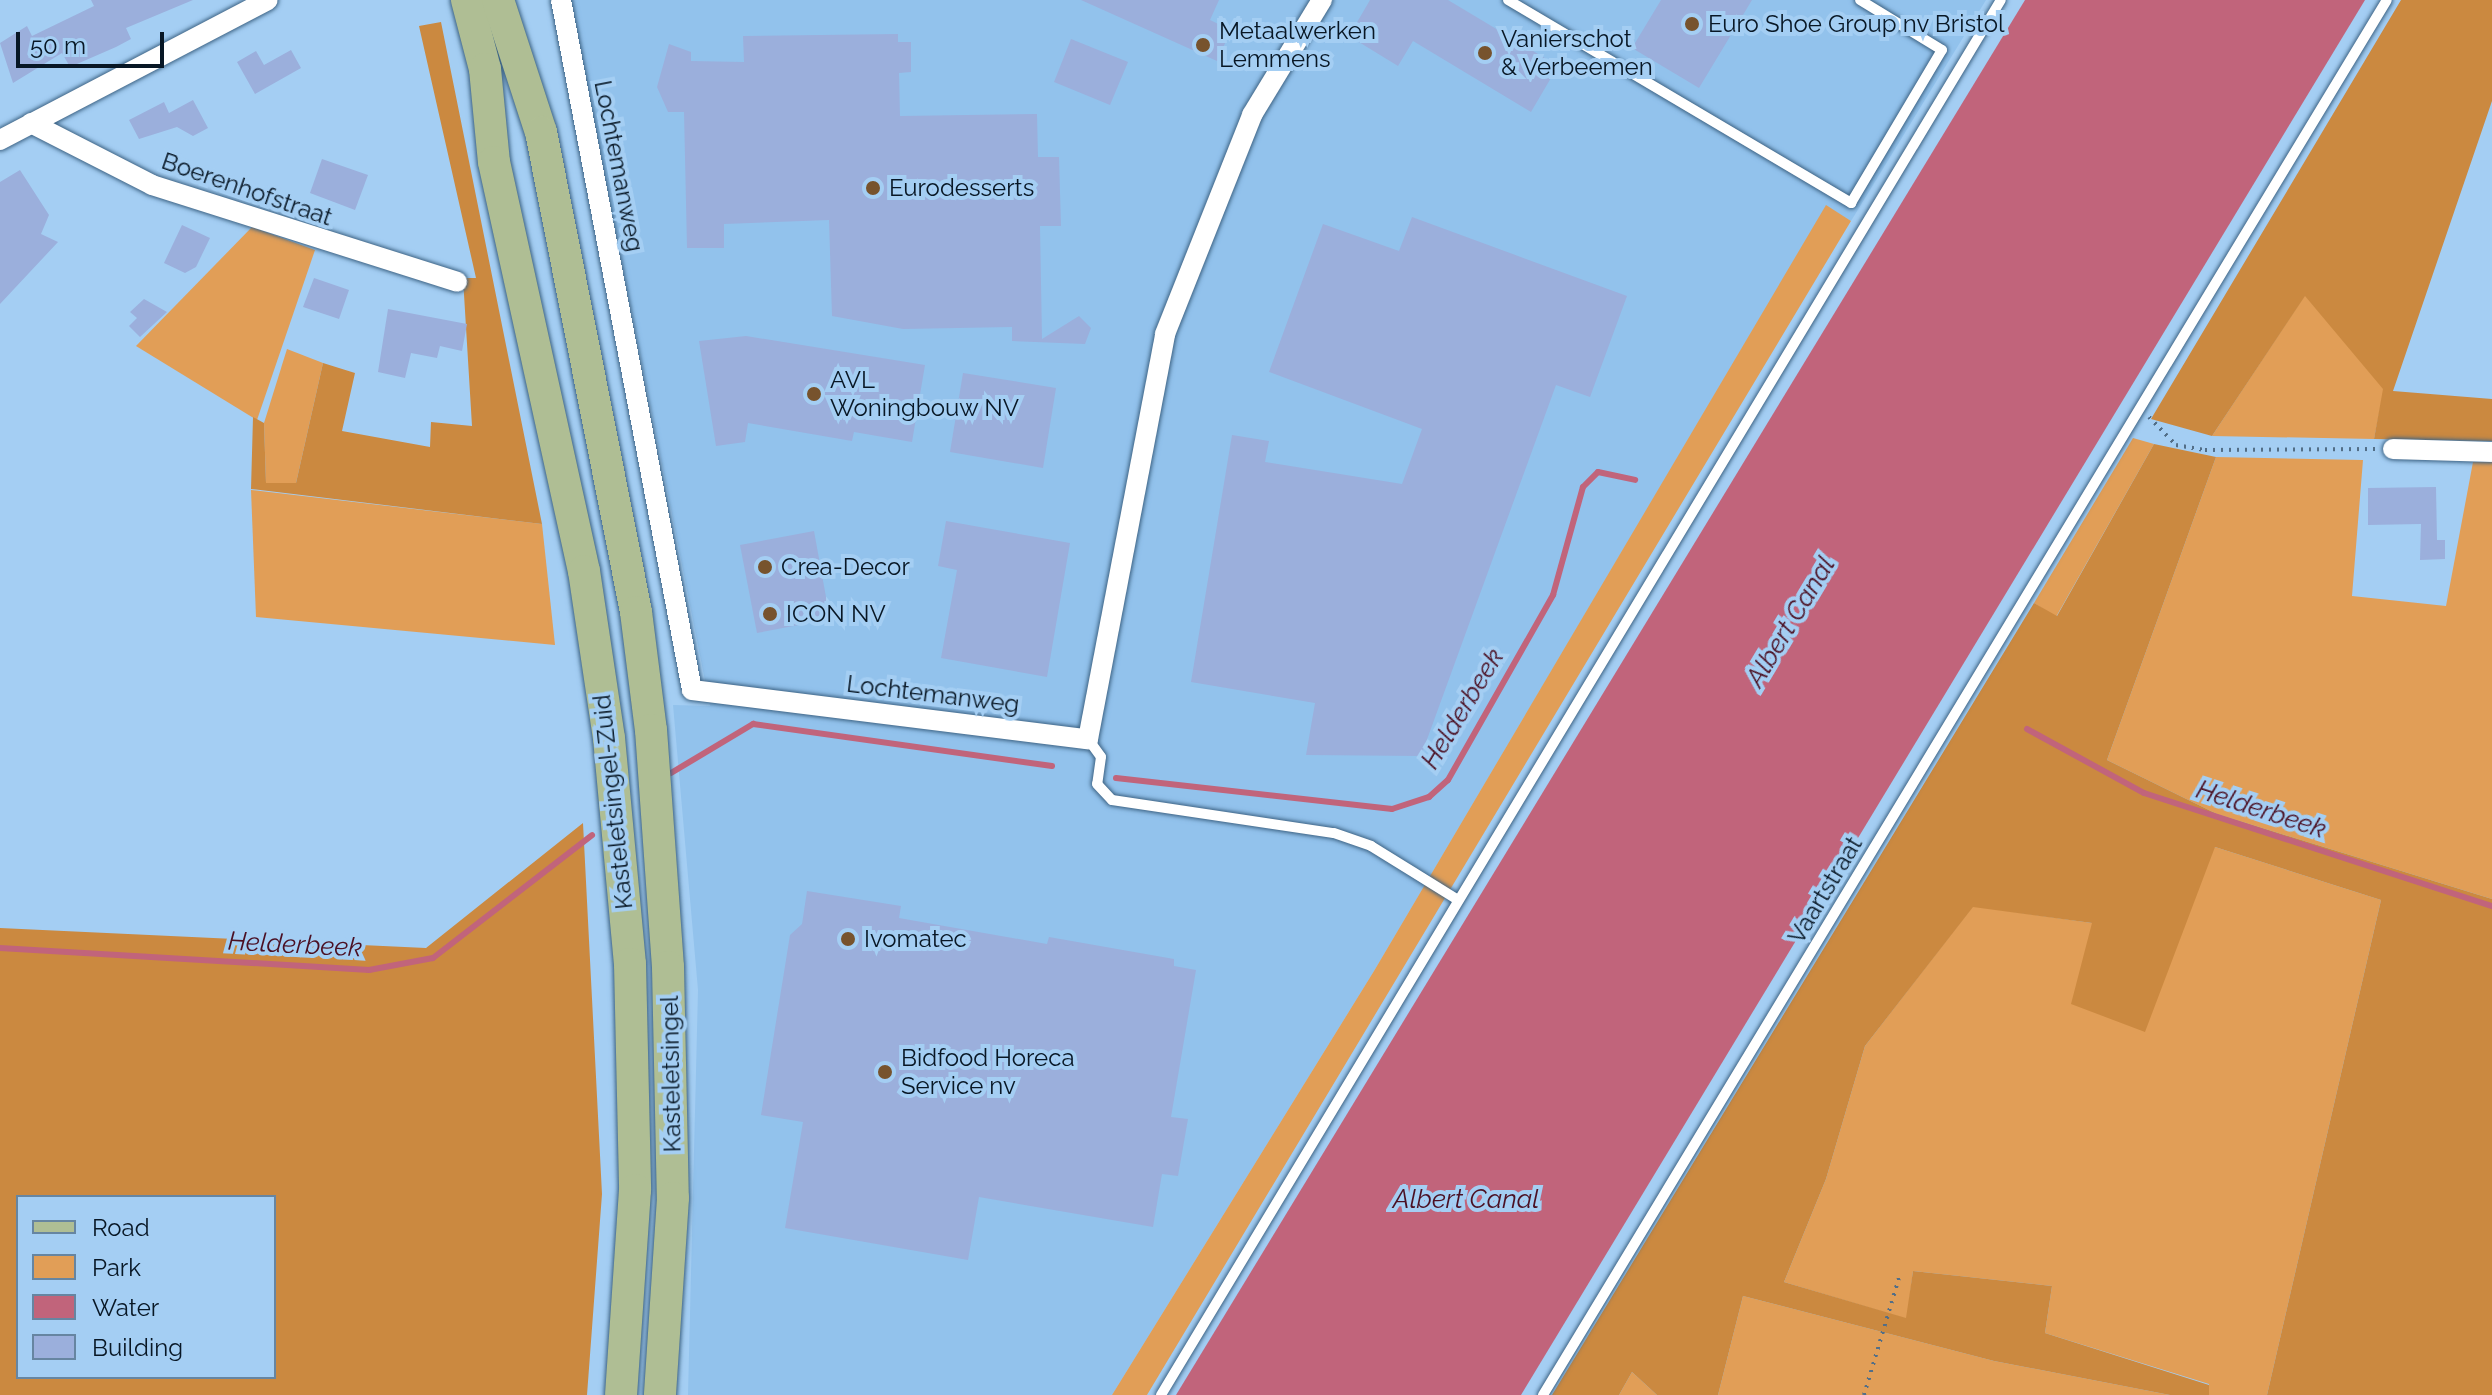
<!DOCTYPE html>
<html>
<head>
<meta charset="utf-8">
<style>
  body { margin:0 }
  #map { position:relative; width:2492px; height:1395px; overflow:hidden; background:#a4cef3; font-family:Raleway,sans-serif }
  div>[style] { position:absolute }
  .built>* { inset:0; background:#92c2ec }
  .green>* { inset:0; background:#e19e57 }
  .forest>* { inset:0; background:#cb8940 }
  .water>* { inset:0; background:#c1647b }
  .stream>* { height:6px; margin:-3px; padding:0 3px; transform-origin:3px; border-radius:3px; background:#c1647b }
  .building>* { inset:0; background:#9bafdc }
  .path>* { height:4px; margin-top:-2px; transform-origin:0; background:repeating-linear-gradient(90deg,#526e87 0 2px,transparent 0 8px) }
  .roads { filter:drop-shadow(0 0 2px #3d6384) drop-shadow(0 0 2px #3d6384) }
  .service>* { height:10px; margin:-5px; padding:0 5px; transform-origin:5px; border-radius:5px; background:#fff }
  .minor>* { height:20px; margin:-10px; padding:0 10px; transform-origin:10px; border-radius:10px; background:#fff }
  .primary>* { height:32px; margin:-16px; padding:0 16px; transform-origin:16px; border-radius:16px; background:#afbe94 }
  .dots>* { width:22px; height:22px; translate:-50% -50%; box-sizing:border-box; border:4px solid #a4cef3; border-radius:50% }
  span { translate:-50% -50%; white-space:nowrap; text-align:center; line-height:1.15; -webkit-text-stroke:8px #a4cef3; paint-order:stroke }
  .poi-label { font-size:24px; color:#081725 }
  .left { translate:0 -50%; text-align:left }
  .street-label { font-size:24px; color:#081725 }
  .water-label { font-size:26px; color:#4b1023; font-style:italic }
  .legend { position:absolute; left:16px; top:1195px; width:260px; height:184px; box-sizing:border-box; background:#a4cef3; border:2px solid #6685a1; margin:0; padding:10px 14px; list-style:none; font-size:24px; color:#081725 }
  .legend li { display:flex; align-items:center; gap:16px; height:40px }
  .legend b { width:40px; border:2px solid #6685a1 }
  .scale { position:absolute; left:16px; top:32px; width:148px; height:36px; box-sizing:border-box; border:4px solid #081725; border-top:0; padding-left:10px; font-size:24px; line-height:28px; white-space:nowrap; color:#081725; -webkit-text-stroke:6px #a4cef3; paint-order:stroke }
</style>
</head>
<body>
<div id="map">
  <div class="built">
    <i style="clip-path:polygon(570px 0,1986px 0,1851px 221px,1826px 206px,1374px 971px,1112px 1395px,688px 1395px,698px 990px,673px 705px,710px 706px)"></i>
  </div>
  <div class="green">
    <i style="clip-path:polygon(1826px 205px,1851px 221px,1147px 1395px,1112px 1395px,1374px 971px)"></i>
    <i style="clip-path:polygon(252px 227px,315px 250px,257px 420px,136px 346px)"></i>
    <i style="clip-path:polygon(2305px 295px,2384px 389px,2374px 439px,2212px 436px)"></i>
    <i style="clip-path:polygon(287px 349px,323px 363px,296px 483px,266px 483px,264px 423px)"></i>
    <i style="clip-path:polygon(2133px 438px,2154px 444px,2056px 617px,2034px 603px)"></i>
    <i style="clip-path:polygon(2216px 457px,2363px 460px,2352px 596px,2446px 606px,2473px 462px,2492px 462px,2492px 899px,2217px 814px,2107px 760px)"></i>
    <i style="clip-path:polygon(251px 490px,542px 524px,555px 645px,256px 617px)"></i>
    <i style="clip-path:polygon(2215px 847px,2381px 900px,2267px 1395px,2209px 1395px,2209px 1384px,2045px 1333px,2052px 1286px,1913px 1271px,1907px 1319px,1784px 1282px,1826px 1179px,1865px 1046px,1973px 906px,2092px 923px)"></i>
    <i style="clip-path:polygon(1743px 1296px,1994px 1361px,2170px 1395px,1718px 1395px)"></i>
    <i style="clip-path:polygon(1632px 1372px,1657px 1395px,1619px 1395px)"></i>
  </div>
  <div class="forest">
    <i style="clip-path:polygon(2401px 0,2492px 0,2492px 101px,2393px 391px,2492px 399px,2492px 441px,2374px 439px,2383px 389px,2305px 296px,2212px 436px,2151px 419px)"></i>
    <i style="clip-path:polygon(441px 22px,542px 524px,251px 489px,253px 417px,264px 423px,266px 483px,296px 483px,323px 363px,355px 373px,342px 431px,430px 447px,431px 422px,472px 426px,463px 278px,476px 278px,419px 26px)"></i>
    <i style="clip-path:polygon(2154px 444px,2216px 457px,2107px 760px,2217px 814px,2492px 899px,2492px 1395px,2267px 1395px,2381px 900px,2215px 847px,2145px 1032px,2071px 1004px,2092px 923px,1973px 907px,1865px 1046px,1826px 1179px,1784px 1282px,1906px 1318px,1913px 1271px,2052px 1286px,2045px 1333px,2209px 1385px,2209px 1395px,2170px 1395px,1994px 1361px,1743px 1296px,1718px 1395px,1657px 1395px,1632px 1372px,1619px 1395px,1552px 1395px,2034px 603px,2057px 616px)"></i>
    <i style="clip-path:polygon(evenodd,583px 823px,602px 1194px,587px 1395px,0 1395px,0 928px,426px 948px,583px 823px,18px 1197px,274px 1197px,274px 1377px,18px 1377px,18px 1197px)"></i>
  </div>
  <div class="water">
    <i style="clip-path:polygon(2025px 0,2365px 0,1521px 1395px,1176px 1395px)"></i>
  </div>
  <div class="stream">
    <i style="left:2027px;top:729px;width:133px;rotate:28.7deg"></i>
    <i style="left:2144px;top:793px;width:366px;rotate:18deg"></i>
    <i style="left:671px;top:773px;width:96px;rotate:-30.9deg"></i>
    <i style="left:753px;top:724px;width:302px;rotate:8deg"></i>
    <i style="left:1116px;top:778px;width:278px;rotate:6.4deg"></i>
    <i style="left:1392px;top:809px;width:39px;rotate:-18deg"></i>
    <i style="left:1429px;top:797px;width:25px;rotate:-42deg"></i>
    <i style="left:1448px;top:780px;width:213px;rotate:-60.4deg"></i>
    <i style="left:1553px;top:595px;width:112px;rotate:-74.5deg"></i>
    <i style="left:1583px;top:487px;width:21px;rotate:-45deg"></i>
    <i style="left:1598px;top:472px;width:38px;rotate:12deg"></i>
    <i style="left:0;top:948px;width:370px;rotate:3.4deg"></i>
    <i style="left:369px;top:970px;width:65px;rotate:-10.6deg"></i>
    <i style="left:433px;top:958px;width:201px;rotate:-37.7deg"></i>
  </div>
  <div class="building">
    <i style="clip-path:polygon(91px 0,193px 0,126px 28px,131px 39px,116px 47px,70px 67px,62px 53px,13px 83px,0 43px,27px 26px,32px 36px,94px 6px)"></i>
    <i style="clip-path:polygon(1081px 0,1219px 0,1210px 20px,1231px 30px,1217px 61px)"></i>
    <i style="clip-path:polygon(1370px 0,1448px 0,1558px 66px,1531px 112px,1413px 41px,1398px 66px,1349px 36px)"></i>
    <i style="clip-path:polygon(1661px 0,1752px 0,1699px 88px,1632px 48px)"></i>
    <i style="clip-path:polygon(898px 34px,898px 42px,911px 42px,911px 72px,899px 73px,900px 116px,1037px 114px,1038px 157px,1059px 157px,1061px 226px,1040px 226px,1042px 339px,1079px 316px,1091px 328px,1085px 344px,1012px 341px,1012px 327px,903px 329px,832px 316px,829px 220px,724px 224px,724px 248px,687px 248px,684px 112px,668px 112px,657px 87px,669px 44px,691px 52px,691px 61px,744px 62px,743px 36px)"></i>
    <i style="clip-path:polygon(1071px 39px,1128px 62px,1110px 105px,1054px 82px)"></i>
    <i style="clip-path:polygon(291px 50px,301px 68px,255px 94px,237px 62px,256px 51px,264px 65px)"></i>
    <i style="clip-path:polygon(193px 100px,208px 128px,193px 136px,177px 127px,139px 139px,129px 120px,164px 102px,169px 113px)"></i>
    <i style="clip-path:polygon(322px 159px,368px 175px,355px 210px,310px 193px)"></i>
    <i style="clip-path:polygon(20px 170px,49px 215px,41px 234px,58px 242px,0 304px,0 182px)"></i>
    <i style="clip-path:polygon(1412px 217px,1627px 296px,1590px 397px,1556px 385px,1421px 756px,1306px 755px,1315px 703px,1191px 682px,1232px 435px,1269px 441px,1265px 462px,1402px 484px,1422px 429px,1269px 372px,1323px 224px,1399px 251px)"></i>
    <i style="clip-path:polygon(182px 225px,210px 238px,196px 267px,185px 273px,164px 263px)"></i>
    <i style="clip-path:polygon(314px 278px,349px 290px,339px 319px,303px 307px)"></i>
    <i style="clip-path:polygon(144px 299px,167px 312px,140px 337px,129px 326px,137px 318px,130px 312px)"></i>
    <i style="clip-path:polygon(388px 309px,467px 324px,462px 351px,440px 346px,437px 358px,411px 353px,405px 378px,378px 372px)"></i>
    <i style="clip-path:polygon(746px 336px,925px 365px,912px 442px,854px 432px,852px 441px,748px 423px,745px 442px,716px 446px,699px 341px)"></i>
    <i style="clip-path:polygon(963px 373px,1056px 388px,1043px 468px,950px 452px)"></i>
    <i style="clip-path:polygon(2436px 487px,2437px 540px,2445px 540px,2445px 559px,2420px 560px,2421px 524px,2368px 525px,2368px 488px)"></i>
    <i style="clip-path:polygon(946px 521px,1070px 543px,1047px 677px,941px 658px,957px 570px,938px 566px)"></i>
    <i style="clip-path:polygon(814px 531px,830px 619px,757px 633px,740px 545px)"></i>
    <i style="clip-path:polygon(807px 891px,901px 906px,899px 918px,1047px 944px,1049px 937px,1174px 959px,1174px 966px,1196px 970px,1171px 1117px,1188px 1119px,1178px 1176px,1162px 1174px,1153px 1227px,979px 1197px,968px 1260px,785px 1228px,803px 1122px,761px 1115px,790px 935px,802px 924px)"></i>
  </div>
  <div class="path">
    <i style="left:2149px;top:417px;width:39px;rotate:46deg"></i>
    <i style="left:2176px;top:445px;width:29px;rotate:10deg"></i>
    <i style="left:2205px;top:450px;width:170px;rotate:-0.3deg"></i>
    <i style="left:1864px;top:1395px;width:126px;rotate:-73.4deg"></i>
  </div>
  <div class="roads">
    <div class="service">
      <i style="left:1508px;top:0;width:399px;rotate:30.6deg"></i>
      <i style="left:1851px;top:203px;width:178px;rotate:-59.3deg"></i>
      <i style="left:1942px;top:50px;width:96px;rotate:-148.6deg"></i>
      <i style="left:1088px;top:739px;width:22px;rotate:54deg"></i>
      <i style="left:1101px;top:757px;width:27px;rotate:98deg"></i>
      <i style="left:1097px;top:784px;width:22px;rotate:47deg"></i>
      <i style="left:1112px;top:800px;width:224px;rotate:8.5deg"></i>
      <i style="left:1334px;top:833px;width:39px;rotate:19deg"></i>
      <i style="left:1371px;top:846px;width:102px;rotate:31.8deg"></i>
      <i style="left:1161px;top:1395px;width:1628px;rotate:-58.95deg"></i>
      <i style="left:1543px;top:1395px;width:1630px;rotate:-58.83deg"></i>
    </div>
    <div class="minor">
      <i style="left:561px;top:0;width:702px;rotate:79.25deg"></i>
      <i style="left:692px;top:690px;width:399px;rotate:7.1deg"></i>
      <i style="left:1088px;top:739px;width:412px;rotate:-79.2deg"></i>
      <i style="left:1165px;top:334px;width:236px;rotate:-68.3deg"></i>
      <i style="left:1252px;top:115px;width:135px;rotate:-58.7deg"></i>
      <i style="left:31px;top:123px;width:136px;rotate:27.1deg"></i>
      <i style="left:152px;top:185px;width:320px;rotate:17.6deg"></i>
      <i style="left:0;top:140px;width:302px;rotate:-27.6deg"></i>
      <i style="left:2393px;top:449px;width:99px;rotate:1.7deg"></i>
    </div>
    <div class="primary">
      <i style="left:467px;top:0;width:71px;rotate:75.4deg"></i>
      <i style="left:485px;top:69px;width:93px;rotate:84.5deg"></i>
      <i style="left:494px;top:162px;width:419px;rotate:77.6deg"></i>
      <i style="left:584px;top:571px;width:169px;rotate:81.5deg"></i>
      <i style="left:609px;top:738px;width:227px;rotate:84.7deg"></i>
      <i style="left:630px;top:964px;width:226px;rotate:88.7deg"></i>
      <i style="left:635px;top:1190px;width:205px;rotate:93.9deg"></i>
      <i style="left:498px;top:0;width:139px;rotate:72deg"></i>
      <i style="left:541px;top:132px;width:489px;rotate:78.8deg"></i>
      <i style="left:636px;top:612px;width:119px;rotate:82.8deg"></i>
      <i style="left:651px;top:730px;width:238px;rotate:85.9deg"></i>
      <i style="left:668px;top:967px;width:231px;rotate:88.8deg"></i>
      <i style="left:673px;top:1198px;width:197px;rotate:93.8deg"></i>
    </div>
  </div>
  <div class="dots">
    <i style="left:1692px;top:24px;background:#77532d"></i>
    <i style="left:1203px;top:45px;background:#77532d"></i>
    <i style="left:1485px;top:53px;background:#77532d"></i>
    <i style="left:873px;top:188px;background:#77532d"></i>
    <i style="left:814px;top:394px;background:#77532d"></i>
    <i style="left:765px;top:567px;background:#77532d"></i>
    <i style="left:770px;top:614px;background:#77532d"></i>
    <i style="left:848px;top:939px;background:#77532d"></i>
    <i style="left:885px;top:1072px;background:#77532d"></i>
  </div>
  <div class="poi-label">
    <span class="left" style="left:1708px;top:24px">Euro Shoe Group nv Bristol</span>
    <span class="left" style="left:1219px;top:45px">Metaalwerken<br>Lemmens</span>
    <span class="left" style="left:1501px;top:53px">Vanierschot<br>&amp; Verbeemen</span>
    <span class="left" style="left:889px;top:188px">Eurodesserts</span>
    <span class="left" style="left:830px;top:394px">AVL<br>Woningbouw NV</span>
    <span class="left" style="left:781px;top:567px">Crea-Decor</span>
    <span class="left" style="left:786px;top:614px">ICON NV</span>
    <span class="left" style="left:864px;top:939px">Ivomatec</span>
    <span class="left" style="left:901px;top:1072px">Bidfood Horeca<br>Service nv</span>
  </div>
  <div class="street-label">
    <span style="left:619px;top:166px;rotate:79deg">Lochtemanweg</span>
    <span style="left:247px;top:189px;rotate:19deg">Boerenhofstraat</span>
    <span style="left:933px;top:694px;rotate:7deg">Lochtemanweg</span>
    <span style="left:613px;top:802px;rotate:-96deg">Kasteletsingel-Zuid</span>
    <span style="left:1825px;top:890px;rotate:-59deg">Vaartstraat</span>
    <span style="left:671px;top:1074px;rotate:-91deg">Kasteletsingel</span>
  </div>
  <div class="water-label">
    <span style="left:1791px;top:622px;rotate:-59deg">Albert Canal</span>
    <span style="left:1463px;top:709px;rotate:-59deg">Helderbeek</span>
    <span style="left:2261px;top:810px;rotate:18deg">Helderbeek</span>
    <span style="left:295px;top:945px;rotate:3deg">Helderbeek</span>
    <span style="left:1466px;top:1200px">Albert Canal</span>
  </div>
  <ul class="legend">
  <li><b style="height:10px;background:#afbe94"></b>Road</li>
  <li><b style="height:22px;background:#e19e57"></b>Park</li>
  <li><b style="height:22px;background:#c1647b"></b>Water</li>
  <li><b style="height:22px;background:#9bafdc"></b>Building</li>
  </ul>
  <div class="scale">50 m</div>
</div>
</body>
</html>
